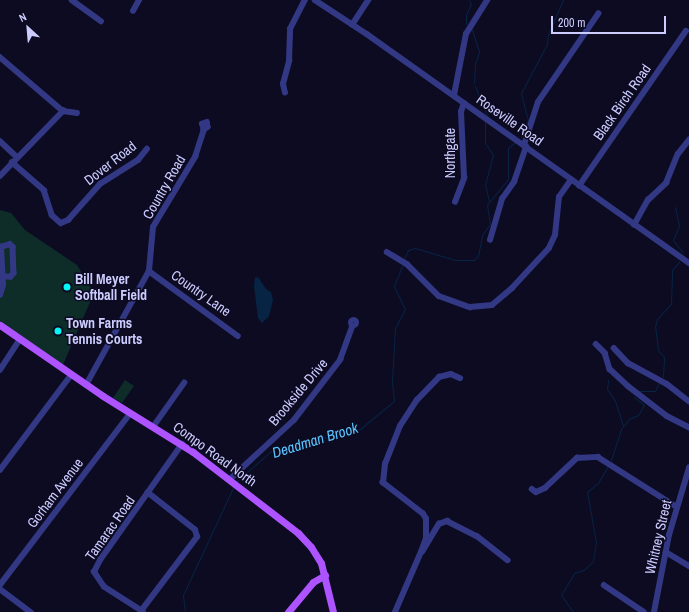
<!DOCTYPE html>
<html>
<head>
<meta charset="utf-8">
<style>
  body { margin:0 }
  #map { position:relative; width:689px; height:612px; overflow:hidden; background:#0d0b22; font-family:"Archivo Narrow",sans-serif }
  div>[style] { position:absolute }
  .green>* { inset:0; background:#0e2c28 }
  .water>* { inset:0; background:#072445 }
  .stream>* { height:1px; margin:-0.5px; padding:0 0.5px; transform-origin:0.5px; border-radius:0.5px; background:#072445 }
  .minor>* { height:5.5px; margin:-2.75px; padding:0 2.75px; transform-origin:2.75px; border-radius:2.75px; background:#323884 }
  .minor>.ring { margin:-2.75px; padding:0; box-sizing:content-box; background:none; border:5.5px solid #323884; border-radius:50% }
  .major>* { height:7px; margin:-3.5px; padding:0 3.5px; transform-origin:3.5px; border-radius:3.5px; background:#ad53ff }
  .dots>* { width:11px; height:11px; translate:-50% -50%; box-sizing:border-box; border:2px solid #0d0b22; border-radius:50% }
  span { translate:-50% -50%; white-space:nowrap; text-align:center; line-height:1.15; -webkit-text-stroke:3px #0d0b22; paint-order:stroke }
  .street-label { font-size:14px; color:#ccf }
  .poi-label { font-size:14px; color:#ccf; font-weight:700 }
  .left { translate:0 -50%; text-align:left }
  .water-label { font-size:15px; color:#5ac4ff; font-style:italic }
  .north { position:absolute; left:8px; top:8px; width:40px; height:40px; -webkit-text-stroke:3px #0d0b22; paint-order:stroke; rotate:334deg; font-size:11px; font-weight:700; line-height:16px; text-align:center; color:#ccf }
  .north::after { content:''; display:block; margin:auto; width:14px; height:18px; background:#ccf; clip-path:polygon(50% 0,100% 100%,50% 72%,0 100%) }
  .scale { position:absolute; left:551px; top:16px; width:115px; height:18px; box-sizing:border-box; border:2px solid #ccf; border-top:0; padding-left:5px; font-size:12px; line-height:14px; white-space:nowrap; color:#ccf; -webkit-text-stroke:3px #0d0b22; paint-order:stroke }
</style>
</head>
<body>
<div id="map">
  <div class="green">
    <i style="clip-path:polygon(0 210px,11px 213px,25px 230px,77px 265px,94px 293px,62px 367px,0 323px)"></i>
    <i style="clip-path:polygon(125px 380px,134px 386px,122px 403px,113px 398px)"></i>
  </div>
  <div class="water">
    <i style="clip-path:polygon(258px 277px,266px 289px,271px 292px,273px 300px,269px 316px,262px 323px,258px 318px,254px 286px,255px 278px)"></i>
  </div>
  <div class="stream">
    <i style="left:466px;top:24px;width:9px;rotate:-90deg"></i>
    <i style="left:466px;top:15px;width:12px;rotate:-66deg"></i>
    <i style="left:471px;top:4px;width:4px;rotate:-117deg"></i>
    <i style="left:472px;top:30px;width:23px;rotate:72deg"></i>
    <i style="left:479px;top:52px;width:13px;rotate:108deg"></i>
    <i style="left:475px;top:64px;width:19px;rotate:93deg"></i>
    <i style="left:475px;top:86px;width:31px;rotate:68deg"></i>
    <i style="left:485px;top:122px;width:21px;rotate:90deg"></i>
    <i style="left:485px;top:143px;width:14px;rotate:56deg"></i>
    <i style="left:493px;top:155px;width:30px;rotate:105deg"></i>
    <i style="left:485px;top:184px;width:18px;rotate:77deg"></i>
    <i style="left:521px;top:137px;width:18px;rotate:-68deg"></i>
    <i style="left:528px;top:120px;width:28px;rotate:-105deg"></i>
    <i style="left:521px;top:93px;width:55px;rotate:-62deg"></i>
    <i style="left:547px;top:44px;width:9px;rotate:-84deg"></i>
    <i style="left:548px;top:35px;width:38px;rotate:-67deg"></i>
    <i style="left:675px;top:207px;width:19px;rotate:78deg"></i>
    <i style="left:679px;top:226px;width:15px;rotate:113deg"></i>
    <i style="left:673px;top:240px;width:16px;rotate:52deg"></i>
    <i style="left:404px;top:259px;width:10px;rotate:-66deg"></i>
    <i style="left:408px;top:250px;width:7px;rotate:-16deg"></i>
    <i style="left:415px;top:248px;width:42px;rotate:16.7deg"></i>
    <i style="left:455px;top:260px;width:19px"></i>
    <i style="left:474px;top:260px;width:6px;rotate:-45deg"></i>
    <i style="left:478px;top:256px;width:21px;rotate:-79deg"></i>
    <i style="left:482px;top:235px;width:14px;rotate:-54deg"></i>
    <i style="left:490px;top:224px;width:19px;rotate:-99deg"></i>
    <i style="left:487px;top:205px;width:33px;rotate:-51deg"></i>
    <i style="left:508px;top:179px;width:31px;rotate:-90deg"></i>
    <i style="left:508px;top:148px;width:8px;rotate:-40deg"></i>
    <i style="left:663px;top:377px;width:20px;rotate:-87deg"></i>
    <i style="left:664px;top:357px;width:9px;rotate:-131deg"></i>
    <i style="left:658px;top:350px;width:23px;rotate:-97deg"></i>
    <i style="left:655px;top:327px;width:8px;rotate:-76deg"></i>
    <i style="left:657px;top:319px;width:21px;rotate:-47deg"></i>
    <i style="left:671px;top:304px;width:34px;rotate:-88deg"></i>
    <i style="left:672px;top:270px;width:11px;rotate:-49deg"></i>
    <i style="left:608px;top:380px;width:9px;rotate:96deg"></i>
    <i style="left:607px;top:389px;width:14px;rotate:56deg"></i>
    <i style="left:615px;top:401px;width:26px;rotate:72deg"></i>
    <i style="left:640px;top:391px;width:15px"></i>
    <i style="left:655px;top:391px;width:9px;rotate:-63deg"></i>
    <i style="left:611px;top:460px;width:33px;rotate:-72deg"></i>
    <i style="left:621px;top:429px;width:13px;rotate:-51deg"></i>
    <i style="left:629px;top:419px;width:10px;rotate:-24deg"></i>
    <i style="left:638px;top:415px;width:12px;rotate:-59deg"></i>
    <i style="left:644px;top:405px;width:13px;rotate:-141deg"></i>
    <i style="left:236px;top:482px;width:48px;rotate:-41.6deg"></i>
    <i style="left:272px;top:450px;width:90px;rotate:-13.4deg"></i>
    <i style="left:360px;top:429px;width:44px;rotate:-39.5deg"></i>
    <i style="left:394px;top:401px;width:20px;rotate:-96deg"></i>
    <i style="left:392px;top:381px;width:53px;rotate:-86.8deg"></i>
    <i style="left:395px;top:328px;width:21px;rotate:-62deg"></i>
    <i style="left:405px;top:309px;width:25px;rotate:-116deg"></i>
    <i style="left:394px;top:286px;width:24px;rotate:-68deg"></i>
    <i style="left:185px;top:612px;width:17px;rotate:-97deg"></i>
    <i style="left:183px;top:595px;width:118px;rotate:-65deg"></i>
    <i style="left:573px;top:612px;width:21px;rotate:-125deg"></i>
    <i style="left:561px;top:595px;width:26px;rotate:-59deg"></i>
    <i style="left:574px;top:573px;width:10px;rotate:-17deg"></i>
    <i style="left:584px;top:570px;width:13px;rotate:-45deg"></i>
    <i style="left:593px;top:561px;width:19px;rotate:-81deg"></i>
    <i style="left:596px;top:542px;width:51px;rotate:-100.2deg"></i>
    <i style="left:587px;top:492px;width:14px;rotate:-39deg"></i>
    <i style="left:598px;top:483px;width:20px;rotate:-60deg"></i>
  </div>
  <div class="minor">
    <i style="left:72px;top:0;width:36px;rotate:36deg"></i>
    <i style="left:315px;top:0;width:62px;rotate:33.2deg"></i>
    <i style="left:367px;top:34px;width:395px;rotate:35.4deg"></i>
    <i style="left:133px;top:11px;width:13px;rotate:-61deg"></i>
    <i style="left:352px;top:25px;width:30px;rotate:-57deg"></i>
    <i style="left:0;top:57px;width:83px;rotate:40.6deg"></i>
    <i style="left:63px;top:111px;width:14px;rotate:8deg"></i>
    <i style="left:285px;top:93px;width:9px;rotate:-103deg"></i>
    <i style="left:283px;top:84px;width:24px;rotate:-75deg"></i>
    <i style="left:289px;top:61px;width:32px;rotate:-88deg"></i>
    <i style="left:290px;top:29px;width:33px;rotate:-63deg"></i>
    <i style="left:454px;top:95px;width:62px;rotate:-78.9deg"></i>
    <i style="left:466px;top:34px;width:40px;rotate:-58deg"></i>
    <i style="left:0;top:141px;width:23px;rotate:43deg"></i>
    <i style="left:524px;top:145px;width:45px;rotate:-72deg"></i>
    <i style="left:538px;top:102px;width:107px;rotate:-55.7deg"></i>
    <i style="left:12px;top:162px;width:43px;rotate:41.2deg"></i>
    <i style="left:44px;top:190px;width:26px;rotate:72deg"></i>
    <i style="left:52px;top:215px;width:12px;rotate:42deg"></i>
    <i style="left:61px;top:223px;width:8px;rotate:-23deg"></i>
    <i style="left:68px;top:220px;width:48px;rotate:-48.4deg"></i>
    <i style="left:100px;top:184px;width:45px;rotate:-32.3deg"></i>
    <i style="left:138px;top:160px;width:14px;rotate:-51deg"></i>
    <i style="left:0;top:176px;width:91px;rotate:-45.9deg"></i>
    <i style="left:579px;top:186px;width:188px;rotate:-55.4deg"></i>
    <i style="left:455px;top:202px;width:26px;rotate:-69deg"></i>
    <i style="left:464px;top:178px;width:66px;rotate:-92.6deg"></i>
    <i style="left:461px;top:112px;width:9px;rotate:-72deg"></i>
    <i style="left:634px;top:225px;width:29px;rotate:-61deg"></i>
    <i style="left:648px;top:200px;width:25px;rotate:-43deg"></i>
    <i style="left:666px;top:183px;width:31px;rotate:-68deg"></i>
    <i style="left:678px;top:154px;width:18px;rotate:-52deg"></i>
    <i style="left:490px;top:240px;width:43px;rotate:-73.7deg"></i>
    <i style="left:502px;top:199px;width:21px;rotate:-55deg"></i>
    <i style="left:514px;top:182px;width:37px;rotate:-71deg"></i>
    <i style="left:387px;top:252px;width:23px;rotate:31deg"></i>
    <i style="left:407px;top:264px;width:45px;rotate:45deg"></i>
    <i style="left:439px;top:296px;width:33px;rotate:20deg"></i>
    <i style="left:470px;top:307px;width:22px;rotate:-5deg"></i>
    <i style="left:492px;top:305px;width:26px;rotate:-40deg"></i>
    <i style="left:512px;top:288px;width:54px;rotate:-47.2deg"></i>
    <i style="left:549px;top:248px;width:14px;rotate:-65deg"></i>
    <i style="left:555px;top:235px;width:38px;rotate:-84deg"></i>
    <i style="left:559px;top:197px;width:21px;rotate:-55deg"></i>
    <i style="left:149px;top:271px;width:110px;rotate:36.1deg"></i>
    <i style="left:0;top:295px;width:10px;rotate:-73deg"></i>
    <i style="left:3px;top:285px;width:38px;rotate:-93deg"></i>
    <i style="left:1px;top:247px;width:9px;rotate:-18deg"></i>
    <i style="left:10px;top:244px;width:4px;rotate:45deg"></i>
    <i style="left:13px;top:247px;width:26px;rotate:88deg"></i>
    <i style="left:14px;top:273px;width:5px;rotate:127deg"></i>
    <i style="left:11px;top:277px;width:8px;rotate:180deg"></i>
    <i class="ring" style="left:350.5px;top:319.5px;width:1.5px;height:1.5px"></i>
    <i style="left:596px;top:344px;width:13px;rotate:45deg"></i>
    <i style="left:605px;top:353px;width:17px;rotate:73deg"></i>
    <i style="left:610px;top:369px;width:25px;rotate:43deg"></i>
    <i style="left:628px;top:386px;width:49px;rotate:37.6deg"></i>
    <i style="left:667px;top:416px;width:25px;rotate:27deg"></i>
    <i style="left:614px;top:348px;width:21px;rotate:47deg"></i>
    <i style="left:628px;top:363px;width:44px;rotate:28.3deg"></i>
    <i style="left:667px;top:384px;width:28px;rotate:38deg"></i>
    <i style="left:0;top:370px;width:37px;rotate:-57deg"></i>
    <i style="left:86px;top:385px;width:130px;rotate:-61.1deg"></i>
    <i style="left:149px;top:271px;width:44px;rotate:-84.8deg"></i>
    <i style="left:153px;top:227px;width:82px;rotate:-59deg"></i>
    <i style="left:195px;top:157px;width:28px;rotate:-72deg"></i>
    <i style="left:204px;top:130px;width:6px;rotate:-108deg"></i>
    <i style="left:202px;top:124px;width:5px;rotate:-22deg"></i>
    <i style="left:207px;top:122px;width:5px;rotate:79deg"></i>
    <i style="left:208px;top:127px;width:5px;rotate:143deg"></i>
    <i style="left:153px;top:427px;width:54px;rotate:-54.8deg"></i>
    <i style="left:0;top:470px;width:119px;rotate:-53.2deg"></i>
    <i style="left:229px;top:480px;width:88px;rotate:-42.7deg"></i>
    <i style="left:294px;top:420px;width:76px;rotate:-52.5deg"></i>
    <i style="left:340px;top:360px;width:35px;rotate:-70deg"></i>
    <i style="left:532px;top:489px;width:5px;rotate:37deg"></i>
    <i style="left:536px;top:492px;width:10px;rotate:-24deg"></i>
    <i style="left:545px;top:488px;width:44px;rotate:-43.2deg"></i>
    <i style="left:577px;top:458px;width:21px;rotate:-3deg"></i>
    <i style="left:598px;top:457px;width:93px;rotate:32.3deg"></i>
    <i style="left:422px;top:552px;width:33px;rotate:-59deg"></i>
    <i style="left:439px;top:524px;width:9px;rotate:-21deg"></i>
    <i style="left:447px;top:521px;width:34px;rotate:27deg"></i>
    <i style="left:477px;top:536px;width:39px;rotate:38deg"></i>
    <i style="left:666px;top:552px;width:27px;rotate:31deg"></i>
    <i style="left:0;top:585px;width:215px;rotate:-52.8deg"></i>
    <i style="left:604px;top:585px;width:48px;rotate:34deg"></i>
    <i style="left:0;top:589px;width:39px;rotate:37deg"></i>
    <i style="left:141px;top:611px;width:93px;rotate:-52.9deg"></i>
    <i style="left:197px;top:537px;width:7px;rotate:-106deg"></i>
    <i style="left:195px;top:530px;width:60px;rotate:-141.8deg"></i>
    <i style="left:143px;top:612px;width:46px;rotate:-147.3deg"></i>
    <i style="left:104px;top:587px;width:18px;rotate:-124deg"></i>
    <i style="left:94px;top:572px;width:13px;rotate:-63deg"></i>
    <i style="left:100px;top:560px;width:142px;rotate:-54.7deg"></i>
    <i style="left:395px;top:612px;width:65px;rotate:-66.6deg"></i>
    <i style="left:421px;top:552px;width:15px;rotate:-70deg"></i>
    <i style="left:426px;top:538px;width:19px;rotate:-90deg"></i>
    <i style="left:426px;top:519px;width:6px;rotate:-121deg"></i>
    <i style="left:423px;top:514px;width:51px;rotate:-142.2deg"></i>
    <i style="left:383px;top:483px;width:19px;rotate:-84deg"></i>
    <i style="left:385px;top:464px;width:41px;rotate:-68.5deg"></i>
    <i style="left:400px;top:426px;width:31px;rotate:-57deg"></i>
    <i style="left:417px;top:400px;width:32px;rotate:-46deg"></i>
    <i style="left:439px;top:377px;width:12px;rotate:-14deg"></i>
    <i style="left:451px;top:374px;width:10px;rotate:24deg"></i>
    <i style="left:654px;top:612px;width:78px;rotate:-79deg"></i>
    <i style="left:669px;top:535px;width:70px;rotate:-73.4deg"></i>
  </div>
  <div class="major">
    <i style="left:0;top:325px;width:125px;rotate:34.6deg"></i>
    <i style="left:103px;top:396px;width:106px;rotate:31.9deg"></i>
    <i style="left:193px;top:452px;width:133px;rotate:37.6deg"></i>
    <i style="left:298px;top:533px;width:19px;rotate:47deg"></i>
    <i style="left:311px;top:547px;width:19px;rotate:58deg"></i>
    <i style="left:321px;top:563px;width:50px;rotate:76.2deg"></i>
    <i style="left:288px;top:612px;width:39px;rotate:-50deg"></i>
    <i style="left:313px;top:582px;width:14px;rotate:-30deg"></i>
  </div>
  <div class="dots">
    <i style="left:67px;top:287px;background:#00f7f6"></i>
    <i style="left:58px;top:331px;background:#00f7f6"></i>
  </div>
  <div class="street-label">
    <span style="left:622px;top:102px;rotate:-55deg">Black Birch Road</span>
    <span style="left:510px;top:120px;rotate:35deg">Roseville Road</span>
    <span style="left:450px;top:153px;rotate:-90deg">Northgate</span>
    <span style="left:110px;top:163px;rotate:-38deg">Dover Road</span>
    <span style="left:164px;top:187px;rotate:-60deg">Country Road</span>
    <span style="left:201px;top:293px;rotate:35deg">Country Lane</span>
    <span style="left:298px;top:392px;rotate:-50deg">Brookside Drive</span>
    <span style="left:215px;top:454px;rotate:36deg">Compo Road North</span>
    <span style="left:55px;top:493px;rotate:-53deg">Gorham Avenue</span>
    <span style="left:110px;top:528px;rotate:-55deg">Tamarac Road</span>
    <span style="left:658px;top:537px;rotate:-77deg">Whitney Street</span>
  </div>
  <div class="poi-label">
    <span class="left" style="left:75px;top:287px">Bill Meyer<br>Softball Field</span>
    <span class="left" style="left:66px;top:331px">Town Farms<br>Tennis Courts</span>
  </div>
  <div class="water-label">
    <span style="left:315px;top:440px;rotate:-17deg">Deadman Brook</span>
  </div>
  <div class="north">N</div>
  <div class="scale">200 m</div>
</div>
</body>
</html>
